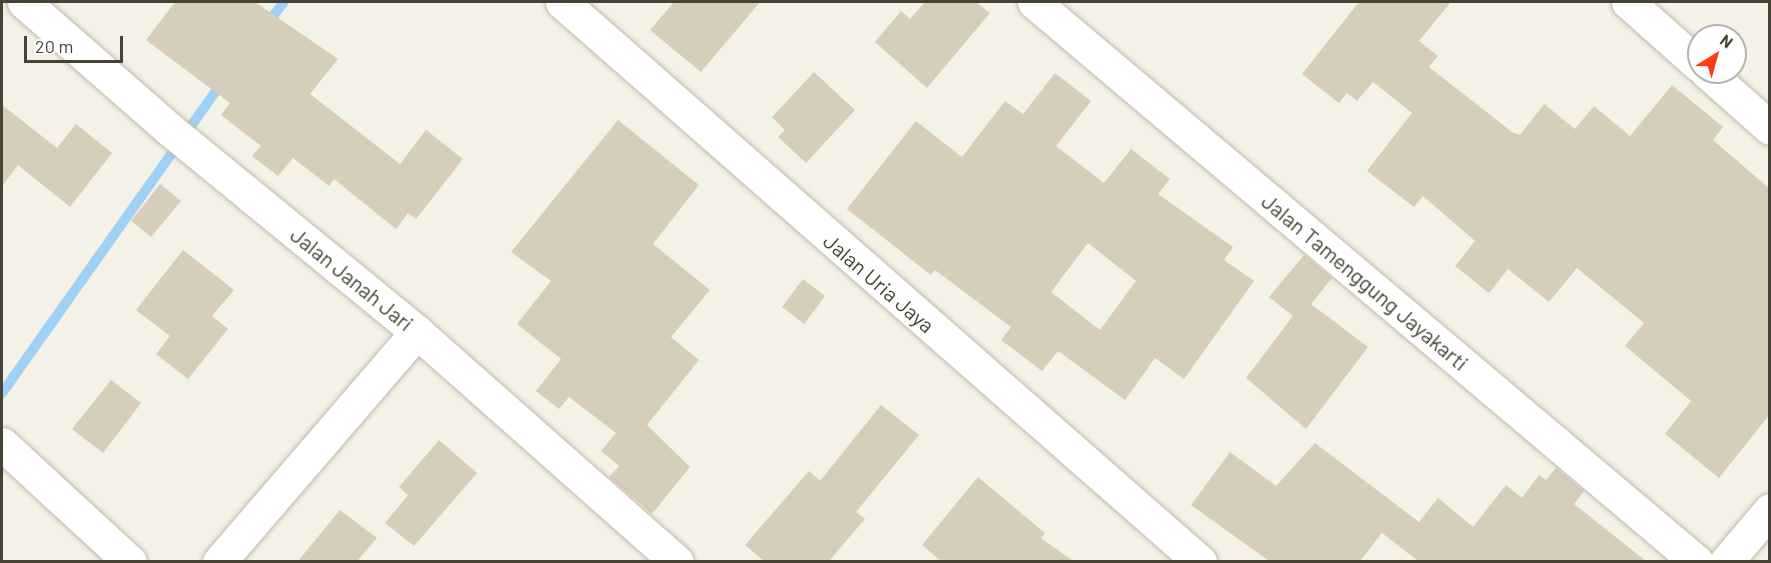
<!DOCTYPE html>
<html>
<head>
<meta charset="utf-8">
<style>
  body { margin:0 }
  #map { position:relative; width:1771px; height:563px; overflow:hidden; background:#f4f1e7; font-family:Barlow,sans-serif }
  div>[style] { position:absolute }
  .stream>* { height:10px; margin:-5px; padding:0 5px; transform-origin:5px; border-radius:5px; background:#9fd0f5 }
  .building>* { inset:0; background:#d7cdbb }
  .roads { filter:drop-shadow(0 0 2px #c1b9a9) drop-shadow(0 0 2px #c1b9a9) }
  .minor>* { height:33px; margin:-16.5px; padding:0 16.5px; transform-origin:16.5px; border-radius:16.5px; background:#fff }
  span { translate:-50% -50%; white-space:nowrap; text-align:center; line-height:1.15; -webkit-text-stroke:4.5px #fff; paint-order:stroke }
  .street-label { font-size:21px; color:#484135 }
  .frame { position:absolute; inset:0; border:3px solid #484135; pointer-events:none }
  .north { position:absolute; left:1687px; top:24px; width:60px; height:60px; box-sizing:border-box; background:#fff; border:2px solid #b6b3ae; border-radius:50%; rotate:37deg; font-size:16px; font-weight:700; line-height:24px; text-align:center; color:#484135 }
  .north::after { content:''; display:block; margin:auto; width:21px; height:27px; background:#ff3b13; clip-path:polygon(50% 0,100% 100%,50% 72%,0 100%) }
  .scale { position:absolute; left:24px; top:36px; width:99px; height:27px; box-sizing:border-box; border:3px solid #484135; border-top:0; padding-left:8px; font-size:18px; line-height:21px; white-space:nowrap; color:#484135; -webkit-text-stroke:4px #fff; paint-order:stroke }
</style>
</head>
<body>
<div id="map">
  <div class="stream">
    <i style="left:266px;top:25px;width:29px;rotate:-52deg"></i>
    <i style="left:2px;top:393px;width:384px;rotate:-54.7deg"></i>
  </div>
  <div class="building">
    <i style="clip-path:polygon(175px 2px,255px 2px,338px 59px,310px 94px,400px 164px,426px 130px,463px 159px,416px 219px,408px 213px,396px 229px,334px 179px,329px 186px,293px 158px,278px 176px,252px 156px,261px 146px,221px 115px,230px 103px,146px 40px)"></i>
    <i style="clip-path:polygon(674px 2px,760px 2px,701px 72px,650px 30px)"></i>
    <i style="clip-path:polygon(925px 2px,976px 2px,990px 13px,927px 88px,875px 42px,901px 11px,910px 19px)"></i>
    <i style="clip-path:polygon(1359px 2px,1451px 2px,1419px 41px,1438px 56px,1429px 67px,1512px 132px,1520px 135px,1544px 104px,1575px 129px,1594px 106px,1630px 136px,1672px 85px,1723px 127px,1713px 140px,1770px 189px,1770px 414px,1719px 478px,1665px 434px,1691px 401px,1625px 346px,1644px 323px,1577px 268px,1549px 302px,1508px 269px,1489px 293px,1455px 266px,1475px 241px,1423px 196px,1414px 207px,1367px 171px,1412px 113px,1373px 82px,1357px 101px,1347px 93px,1339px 103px,1302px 74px)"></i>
    <i style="clip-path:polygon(814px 72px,855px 110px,806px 163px,778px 137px,785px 130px,772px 117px)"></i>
    <i style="clip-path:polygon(evenodd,1055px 73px,1091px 101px,1056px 146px,1104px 183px,1131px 149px,1170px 179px,1158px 194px,1233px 247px,1224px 260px,1254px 281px,1184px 379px,1155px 358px,1125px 400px,1058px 351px,1042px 371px,1001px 340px,1011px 327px,935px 270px,931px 275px,847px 209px,916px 121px,962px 157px,1005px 101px,1023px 114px,1055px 73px,1088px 243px,1136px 281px,1100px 330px,1051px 292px,1088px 243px)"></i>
    <i style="clip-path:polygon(2px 105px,57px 148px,76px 124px,112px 153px,70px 207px,18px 165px,2px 186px)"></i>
    <i style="clip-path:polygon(618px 120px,699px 185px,653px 244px,710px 290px,671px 337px,699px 360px,647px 425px,690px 467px,652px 514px,609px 477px,619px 466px,601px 451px,616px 433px,569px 397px,559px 409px,536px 391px,561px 359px,517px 324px,551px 281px,511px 252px)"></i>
    <i style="clip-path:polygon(160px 184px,181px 201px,151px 237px,131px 221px)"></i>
    <i style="clip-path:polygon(183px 250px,234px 290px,212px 316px,228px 329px,188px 379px,156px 354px,170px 336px,136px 310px)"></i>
    <i style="clip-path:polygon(1304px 255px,1332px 278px,1311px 304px,1368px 347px,1306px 429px,1246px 378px,1293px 316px,1269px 297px)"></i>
    <i style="clip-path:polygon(803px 279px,825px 296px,804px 324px,782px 307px)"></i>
    <i style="clip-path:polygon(111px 380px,141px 403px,103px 453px,72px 429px)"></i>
    <i style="clip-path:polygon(881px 405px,919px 435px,856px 512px,865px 519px,829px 561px,764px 561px,745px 545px,809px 471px,820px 481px)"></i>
    <i style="clip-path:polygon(439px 440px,477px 473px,414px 546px,385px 523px,408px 495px,399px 487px)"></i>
    <i style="clip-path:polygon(1315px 443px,1419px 522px,1438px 498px,1473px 527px,1506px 485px,1522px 498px,1539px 475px,1546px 480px,1556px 468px,1584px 491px,1574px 504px,1646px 561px,1418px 561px,1382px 533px,1360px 561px,1269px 561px,1191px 505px,1230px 452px,1276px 486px)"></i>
    <i style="clip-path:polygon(978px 477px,1045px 533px,1041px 538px,1073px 561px,941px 561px,922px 545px)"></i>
    <i style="clip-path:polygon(340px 510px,377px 538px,357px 561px,298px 561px)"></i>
  </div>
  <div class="roads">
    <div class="minor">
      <i style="left:24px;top:2px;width:193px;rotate:41.2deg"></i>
      <i style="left:169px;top:129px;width:320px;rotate:39.3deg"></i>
      <i style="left:417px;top:332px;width:347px;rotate:41.5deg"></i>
      <i style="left:562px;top:2px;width:849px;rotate:41.27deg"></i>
      <i style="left:1034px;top:2px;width:868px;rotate:40.19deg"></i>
      <i style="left:1628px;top:2px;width:95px;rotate:41.6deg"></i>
      <i style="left:1707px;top:72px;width:84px;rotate:41.6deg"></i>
      <i style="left:2px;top:444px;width:174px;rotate:42.7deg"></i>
      <i style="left:219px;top:562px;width:303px;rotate:-49.3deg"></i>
      <i style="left:1726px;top:562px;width:68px;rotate:-49.8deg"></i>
    </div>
  </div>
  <div class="street-label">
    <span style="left:352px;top:279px;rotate:39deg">Jalan Janah Jari</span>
    <span style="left:1365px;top:282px;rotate:40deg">Jalan Tamenggung Jayakarti</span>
    <span style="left:879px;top:283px;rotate:41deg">Jalan Uria Jaya</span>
  </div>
  <div class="frame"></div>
  <div class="north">N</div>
  <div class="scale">20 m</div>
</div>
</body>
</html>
